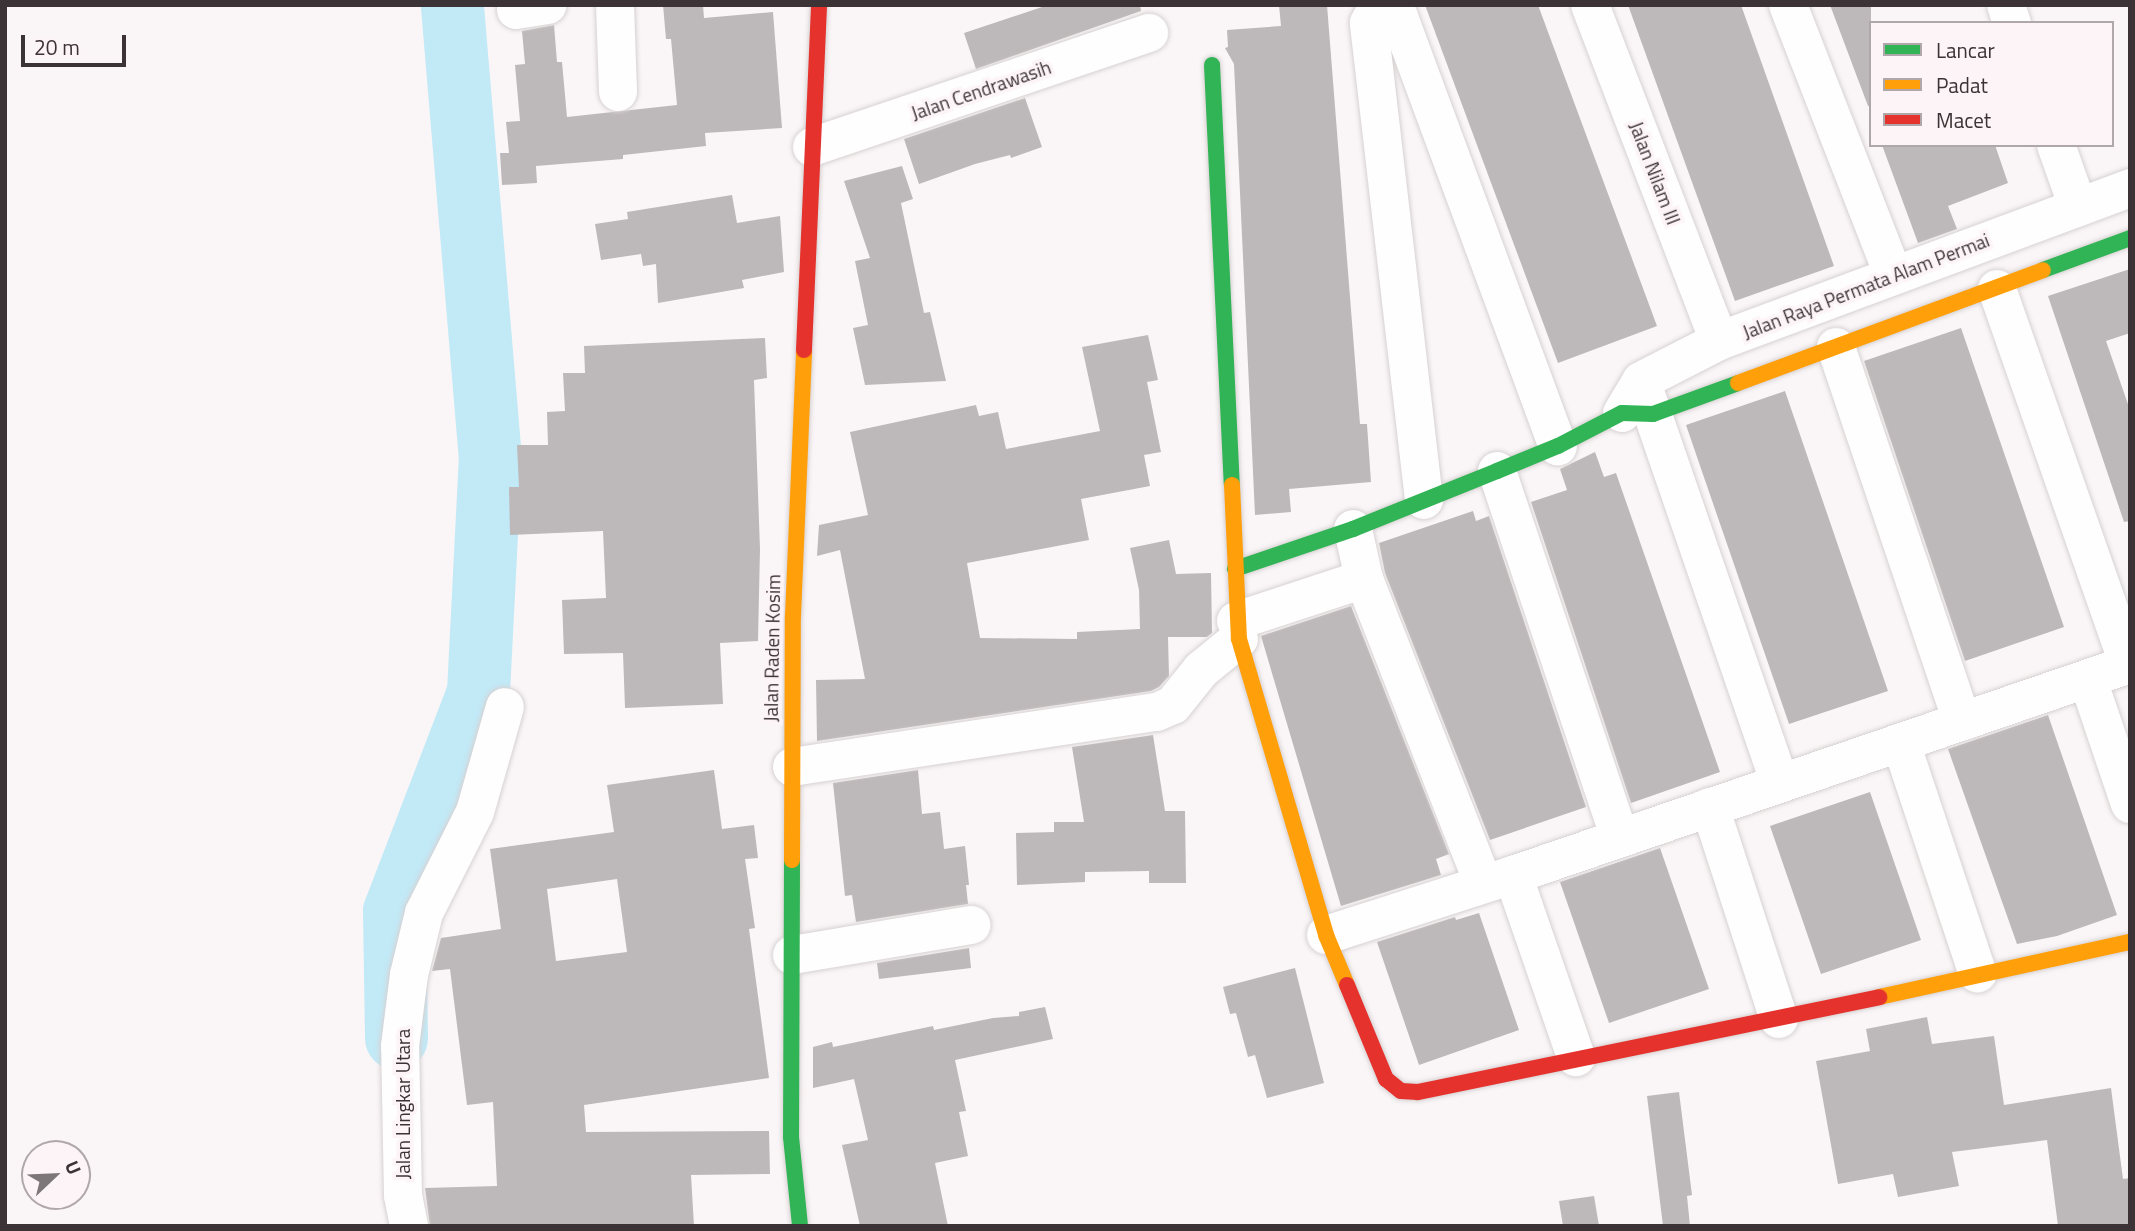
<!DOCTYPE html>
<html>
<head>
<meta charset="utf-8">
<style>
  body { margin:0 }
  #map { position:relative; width:2135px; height:1231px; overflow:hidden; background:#faf6f7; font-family:"Titillium Web",sans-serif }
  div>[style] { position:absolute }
  .river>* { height:63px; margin:-31.5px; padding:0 31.5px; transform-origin:31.5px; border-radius:31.5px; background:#c2e9f6 }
  .building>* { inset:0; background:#bdb8b9 }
  .roads { filter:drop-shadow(0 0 2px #d7d1d2) drop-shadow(0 0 2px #d7d1d2) }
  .street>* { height:38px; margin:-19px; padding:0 19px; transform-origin:19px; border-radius:19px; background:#fefefe }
  .fast>* { height:16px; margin:-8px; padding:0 8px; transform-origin:8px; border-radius:8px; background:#30b455 }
  .slow>* { height:16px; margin:-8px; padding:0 8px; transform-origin:8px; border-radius:8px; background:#ff9f0a }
  .jam>* { height:16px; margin:-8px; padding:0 8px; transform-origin:8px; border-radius:8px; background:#e5322d }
  span { translate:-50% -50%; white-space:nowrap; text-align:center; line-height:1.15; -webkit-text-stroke:7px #fcf4f6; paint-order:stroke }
  .street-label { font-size:19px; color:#3b3335 }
  .frame { position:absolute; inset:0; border:7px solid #3b3335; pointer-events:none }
  .legend { position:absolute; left:1869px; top:21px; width:245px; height:126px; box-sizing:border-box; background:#fcf4f6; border:2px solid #afa7a9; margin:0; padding:9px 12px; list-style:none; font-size:21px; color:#3b3335 }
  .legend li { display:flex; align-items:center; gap:14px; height:35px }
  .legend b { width:35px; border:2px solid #afa7a9 }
  .north { position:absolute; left:21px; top:1140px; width:70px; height:70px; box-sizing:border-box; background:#fcf4f6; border:2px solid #afa7a9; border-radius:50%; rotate:67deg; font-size:19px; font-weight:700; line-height:28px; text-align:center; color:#3b3335 }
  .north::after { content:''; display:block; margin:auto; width:24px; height:32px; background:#7e7779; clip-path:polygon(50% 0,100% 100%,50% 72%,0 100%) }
  .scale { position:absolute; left:21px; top:35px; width:105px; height:32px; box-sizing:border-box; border:4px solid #3b3335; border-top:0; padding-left:9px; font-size:21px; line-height:24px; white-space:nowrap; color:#3b3335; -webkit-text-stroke:5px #fcf4f6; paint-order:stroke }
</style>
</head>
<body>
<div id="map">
  <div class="river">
    <i style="left:396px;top:1038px;width:127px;rotate:-90.9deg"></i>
    <i style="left:394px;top:911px;width:235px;rotate:-69deg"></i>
    <i style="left:478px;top:692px;width:233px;rotate:-87.1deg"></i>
    <i style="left:490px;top:459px;width:456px;rotate:-94.8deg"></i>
  </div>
  <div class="building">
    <i style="clip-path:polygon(663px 5px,703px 5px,704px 18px,773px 12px,782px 128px,705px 133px,706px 146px,623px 155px,623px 159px,536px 166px,537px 183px,502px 185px,500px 153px,509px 153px,506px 122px,520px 121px,515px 65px,525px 64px,522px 31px,554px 25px,557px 62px,562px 62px,567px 117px,677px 105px,671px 39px,666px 39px)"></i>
    <i style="clip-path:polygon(1048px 5px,1140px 5px,1141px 11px,976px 69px,964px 33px)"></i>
    <i style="clip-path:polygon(1279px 5px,1327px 5px,1360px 424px,1367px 424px,1371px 482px,1289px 489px,1291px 512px,1255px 515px,1234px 64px,1225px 48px,1228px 47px,1227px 30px,1281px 26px)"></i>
    <i style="clip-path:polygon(1425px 5px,1538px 5px,1657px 326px,1558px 363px)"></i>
    <i style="clip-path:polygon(1628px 5px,1741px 5px,1834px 266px,1735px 301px)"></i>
    <i style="clip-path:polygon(1830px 5px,1871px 5px,1871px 106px,1868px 106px)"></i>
    <i style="clip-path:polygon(1025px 98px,1042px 147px,1011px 158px,1010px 155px,975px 164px,919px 184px,904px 139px)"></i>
    <i style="clip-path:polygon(1882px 145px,1995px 145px,2008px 183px,1948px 206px,1957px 229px,1918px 243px)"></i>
    <i style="clip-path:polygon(902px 166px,913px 199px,901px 203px,924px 313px,930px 312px,946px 381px,865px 385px,853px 328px,868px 325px,855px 261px,870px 258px,844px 181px)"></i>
    <i style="clip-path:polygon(732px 195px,737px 223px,780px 216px,784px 272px,742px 280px,744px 288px,658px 303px,656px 264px,643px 266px,641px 254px,601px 260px,595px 224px,628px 219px,627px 212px)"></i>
    <i style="clip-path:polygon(2130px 269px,2130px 333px,2106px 341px,2130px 410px,2130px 521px,2124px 522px,2048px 296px)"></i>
    <i style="clip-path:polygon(1961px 328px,2064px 627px,1965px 661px,1864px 361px)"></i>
    <i style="clip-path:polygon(1148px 335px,1158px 380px,1147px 382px,1161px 452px,1144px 455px,1150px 486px,1081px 499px,1089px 540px,967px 563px,980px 638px,1077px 639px,1077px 632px,1140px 629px,1139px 590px,1130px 548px,1169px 540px,1176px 574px,1211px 573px,1212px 633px,1207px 637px,1168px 637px,1169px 676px,1159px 687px,1151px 691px,817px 741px,816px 680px,865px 679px,840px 550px,817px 556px,819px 525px,868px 515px,850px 432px,976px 405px,979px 416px,998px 412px,1006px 449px,1100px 431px,1082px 347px)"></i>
    <i style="clip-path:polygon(765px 338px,767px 378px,754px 380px,760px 549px,758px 641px,720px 643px,723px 704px,625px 708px,623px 653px,564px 654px,562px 600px,606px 598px,603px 531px,510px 535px,509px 487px,519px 487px,517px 445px,548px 445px,547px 412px,565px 411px,563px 373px,585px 373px,584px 346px)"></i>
    <i style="clip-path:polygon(1785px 391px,1888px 691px,1789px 724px,1686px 425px)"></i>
    <i style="clip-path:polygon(1595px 452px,1604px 477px,1616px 473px,1720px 772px,1631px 803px,1531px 502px,1567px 490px,1560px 469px)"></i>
    <i style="clip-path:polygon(1473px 511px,1476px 521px,1489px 516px,1586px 807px,1490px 840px,1385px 573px,1379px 543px)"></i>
    <i style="clip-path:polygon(1351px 606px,1449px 854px,1436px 859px,1441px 875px,1341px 906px,1261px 636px)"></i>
    <i style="clip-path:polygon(2048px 715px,2117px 915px,2057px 936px,2017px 944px,1948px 749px)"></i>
    <i style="clip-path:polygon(1153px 735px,1165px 811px,1185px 811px,1186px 883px,1149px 883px,1149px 871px,1085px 872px,1085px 882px,1017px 885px,1016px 833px,1054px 832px,1054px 822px,1084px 822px,1072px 747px)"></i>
    <i style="clip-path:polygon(evenodd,714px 770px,722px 829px,754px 825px,758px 858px,745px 859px,755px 928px,749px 929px,769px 1078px,584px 1105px,586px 1132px,769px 1131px,770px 1174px,691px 1175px,694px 1226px,430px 1226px,425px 1188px,497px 1186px,493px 1102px,467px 1105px,450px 969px,432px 971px,441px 938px,501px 929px,490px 849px,614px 832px,607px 785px,714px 770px,617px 879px,627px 952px,556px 961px,547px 889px,617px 879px)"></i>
    <i style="clip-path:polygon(918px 770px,922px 814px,940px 812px,944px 849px,965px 846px,969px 885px,966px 885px,968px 904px,856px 922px,852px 895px,845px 896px,833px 783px)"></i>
    <i style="clip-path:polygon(1870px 792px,1921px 940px,1821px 974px,1770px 826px)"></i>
    <i style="clip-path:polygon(1660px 848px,1709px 989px,1609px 1023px,1560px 882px)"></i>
    <i style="clip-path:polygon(1479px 913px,1519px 1030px,1419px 1065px,1377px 942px,1455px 917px,1456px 920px)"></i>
    <i style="clip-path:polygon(969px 948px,971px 968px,879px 979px,877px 963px)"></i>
    <i style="clip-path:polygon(1295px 968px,1324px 1083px,1267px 1098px,1255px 1055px,1248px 1057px,1236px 1013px,1230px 1014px,1223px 987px)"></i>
    <i style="clip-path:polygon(1045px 1007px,1053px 1039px,955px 1060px,966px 1111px,959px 1112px,968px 1156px,935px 1163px,948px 1226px,860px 1226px,842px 1145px,868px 1140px,854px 1079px,813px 1088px,813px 1047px,832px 1042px,833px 1047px,933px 1026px,934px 1030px,993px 1018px,1019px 1016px,1019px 1012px)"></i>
    <i style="clip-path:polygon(1927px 1017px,1932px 1044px,1994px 1036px,2004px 1105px,2111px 1088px,2123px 1179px,2130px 1178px,2130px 1226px,2058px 1226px,2047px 1140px,1952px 1152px,1959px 1186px,1898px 1197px,1893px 1174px,1838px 1184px,1816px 1061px,1870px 1051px,1866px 1029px)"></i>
    <i style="clip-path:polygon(1679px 1092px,1692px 1195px,1687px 1196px,1690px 1226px,1663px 1226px,1647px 1096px)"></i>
    <i style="clip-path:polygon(1594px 1196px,1599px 1226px,1563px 1226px,1559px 1201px)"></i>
  </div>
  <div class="roads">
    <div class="street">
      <i style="left:615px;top:5px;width:87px;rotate:88deg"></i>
      <i style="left:1590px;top:5px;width:360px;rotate:69deg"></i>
      <i style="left:1788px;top:5px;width:290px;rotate:68.7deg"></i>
      <i style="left:2006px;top:5px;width:19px;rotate:72deg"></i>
      <i style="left:516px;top:10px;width:32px;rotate:-9deg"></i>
      <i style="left:2056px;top:145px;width:66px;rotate:70.5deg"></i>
      <i style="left:812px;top:147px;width:356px;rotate:-18.7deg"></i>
      <i style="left:1997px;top:289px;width:397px;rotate:70.7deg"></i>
      <i style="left:1836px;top:347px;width:395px;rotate:71.4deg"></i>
      <i style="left:1642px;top:383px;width:422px;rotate:71deg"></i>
      <i style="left:1622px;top:413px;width:37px;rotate:-59deg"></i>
      <i style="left:1641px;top:381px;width:88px;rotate:-27.1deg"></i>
      <i style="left:1719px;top:341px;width:439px;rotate:-20.4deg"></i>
      <i style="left:1497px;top:471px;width:385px;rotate:71.5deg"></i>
      <i style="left:1424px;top:500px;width:480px;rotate:-96.6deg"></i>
      <i style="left:1369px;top:23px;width:15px;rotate:-62deg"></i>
      <i style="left:1376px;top:10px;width:14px;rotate:-8deg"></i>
      <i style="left:1390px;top:8px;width:13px;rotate:45deg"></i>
      <i style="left:1399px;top:17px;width:458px;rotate:69.7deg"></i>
      <i style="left:1353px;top:529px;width:51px;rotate:77.6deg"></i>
      <i style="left:1364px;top:579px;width:326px;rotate:68.6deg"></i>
      <i style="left:1236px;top:621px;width:135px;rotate:-18.2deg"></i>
      <i style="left:2088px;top:680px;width:131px;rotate:71.3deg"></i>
      <i style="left:1901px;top:743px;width:243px;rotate:71.6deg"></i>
      <i style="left:792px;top:767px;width:369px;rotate:-8.6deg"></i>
      <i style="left:1157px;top:712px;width:17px;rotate:-24deg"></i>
      <i style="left:1173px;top:705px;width:45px;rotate:-51.3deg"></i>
      <i style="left:1201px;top:670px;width:49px;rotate:-39.2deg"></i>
      <i style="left:1710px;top:807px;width:223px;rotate:72deg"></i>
      <i style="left:1513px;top:875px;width:193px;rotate:70.9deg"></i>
      <i style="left:1326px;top:935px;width:196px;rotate:-17.8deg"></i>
      <i style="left:1513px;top:875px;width:652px;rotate:-18.88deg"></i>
      <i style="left:792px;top:955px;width:182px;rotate:-9.5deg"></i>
      <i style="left:409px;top:1226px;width:31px;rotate:-101deg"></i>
      <i style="left:403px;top:1196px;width:150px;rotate:-91.1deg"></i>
      <i style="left:400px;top:1046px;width:72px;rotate:-82.8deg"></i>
      <i style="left:409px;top:975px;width:64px;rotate:-76.4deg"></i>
      <i style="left:424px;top:913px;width:113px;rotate:-63.2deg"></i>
      <i style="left:475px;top:812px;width:109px;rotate:-74.1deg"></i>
    </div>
    <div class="fast">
      <i style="left:1212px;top:65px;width:420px;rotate:87.3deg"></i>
      <i style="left:2043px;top:270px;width:93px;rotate:-20.2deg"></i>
      <i style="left:1235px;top:569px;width:125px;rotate:-18.7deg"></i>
      <i style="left:1353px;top:529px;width:155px;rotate:-21.9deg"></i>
      <i style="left:1497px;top:471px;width:66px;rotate:-22.3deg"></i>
      <i style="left:1558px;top:446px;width:72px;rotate:-27.3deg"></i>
      <i style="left:1622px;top:413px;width:31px;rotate:2deg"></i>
      <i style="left:1653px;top:414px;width:90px;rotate:-20deg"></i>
      <i style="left:792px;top:860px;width:277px;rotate:90.2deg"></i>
      <i style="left:791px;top:1137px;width:89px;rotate:84.2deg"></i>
    </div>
    <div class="slow">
      <i style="left:1738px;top:383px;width:325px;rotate:-20.3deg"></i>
      <i style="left:1232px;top:485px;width:154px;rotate:87.4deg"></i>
      <i style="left:1239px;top:639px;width:309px;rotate:73.6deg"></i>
      <i style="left:1326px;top:935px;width:54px;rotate:67.2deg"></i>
      <i style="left:792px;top:860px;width:244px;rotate:-89.8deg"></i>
      <i style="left:793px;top:616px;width:266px;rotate:-87.6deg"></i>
      <i style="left:1879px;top:997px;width:257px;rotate:-12.4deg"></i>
    </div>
    <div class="jam">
      <i style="left:804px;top:350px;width:345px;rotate:-87.5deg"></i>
      <i style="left:1347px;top:985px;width:102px;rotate:67.5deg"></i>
      <i style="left:1386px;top:1079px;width:19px;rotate:39deg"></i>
      <i style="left:1401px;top:1091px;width:17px;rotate:3deg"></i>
      <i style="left:1418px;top:1092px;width:471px;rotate:-11.6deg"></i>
    </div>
  </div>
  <div class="street-label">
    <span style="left:981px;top:90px;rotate:-19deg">Jalan Cendrawasih</span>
    <span style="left:1655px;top:173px;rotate:69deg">Jalan Nilam III</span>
    <span style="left:1866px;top:286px;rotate:-21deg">Jalan Raya Permata Alam Permai</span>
    <span style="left:772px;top:648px;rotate:-89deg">Jalan Raden Kosim</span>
    <span style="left:403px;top:1104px;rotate:-90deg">Jalan Lingkar Utara</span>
  </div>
  <div class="frame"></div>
  <ul class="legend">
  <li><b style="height:9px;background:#30b455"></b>Lancar</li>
  <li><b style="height:9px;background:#ff9f0a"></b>Padat</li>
  <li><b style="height:9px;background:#e5322d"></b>Macet</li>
  </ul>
  <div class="north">U</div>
  <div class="scale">20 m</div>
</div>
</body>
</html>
